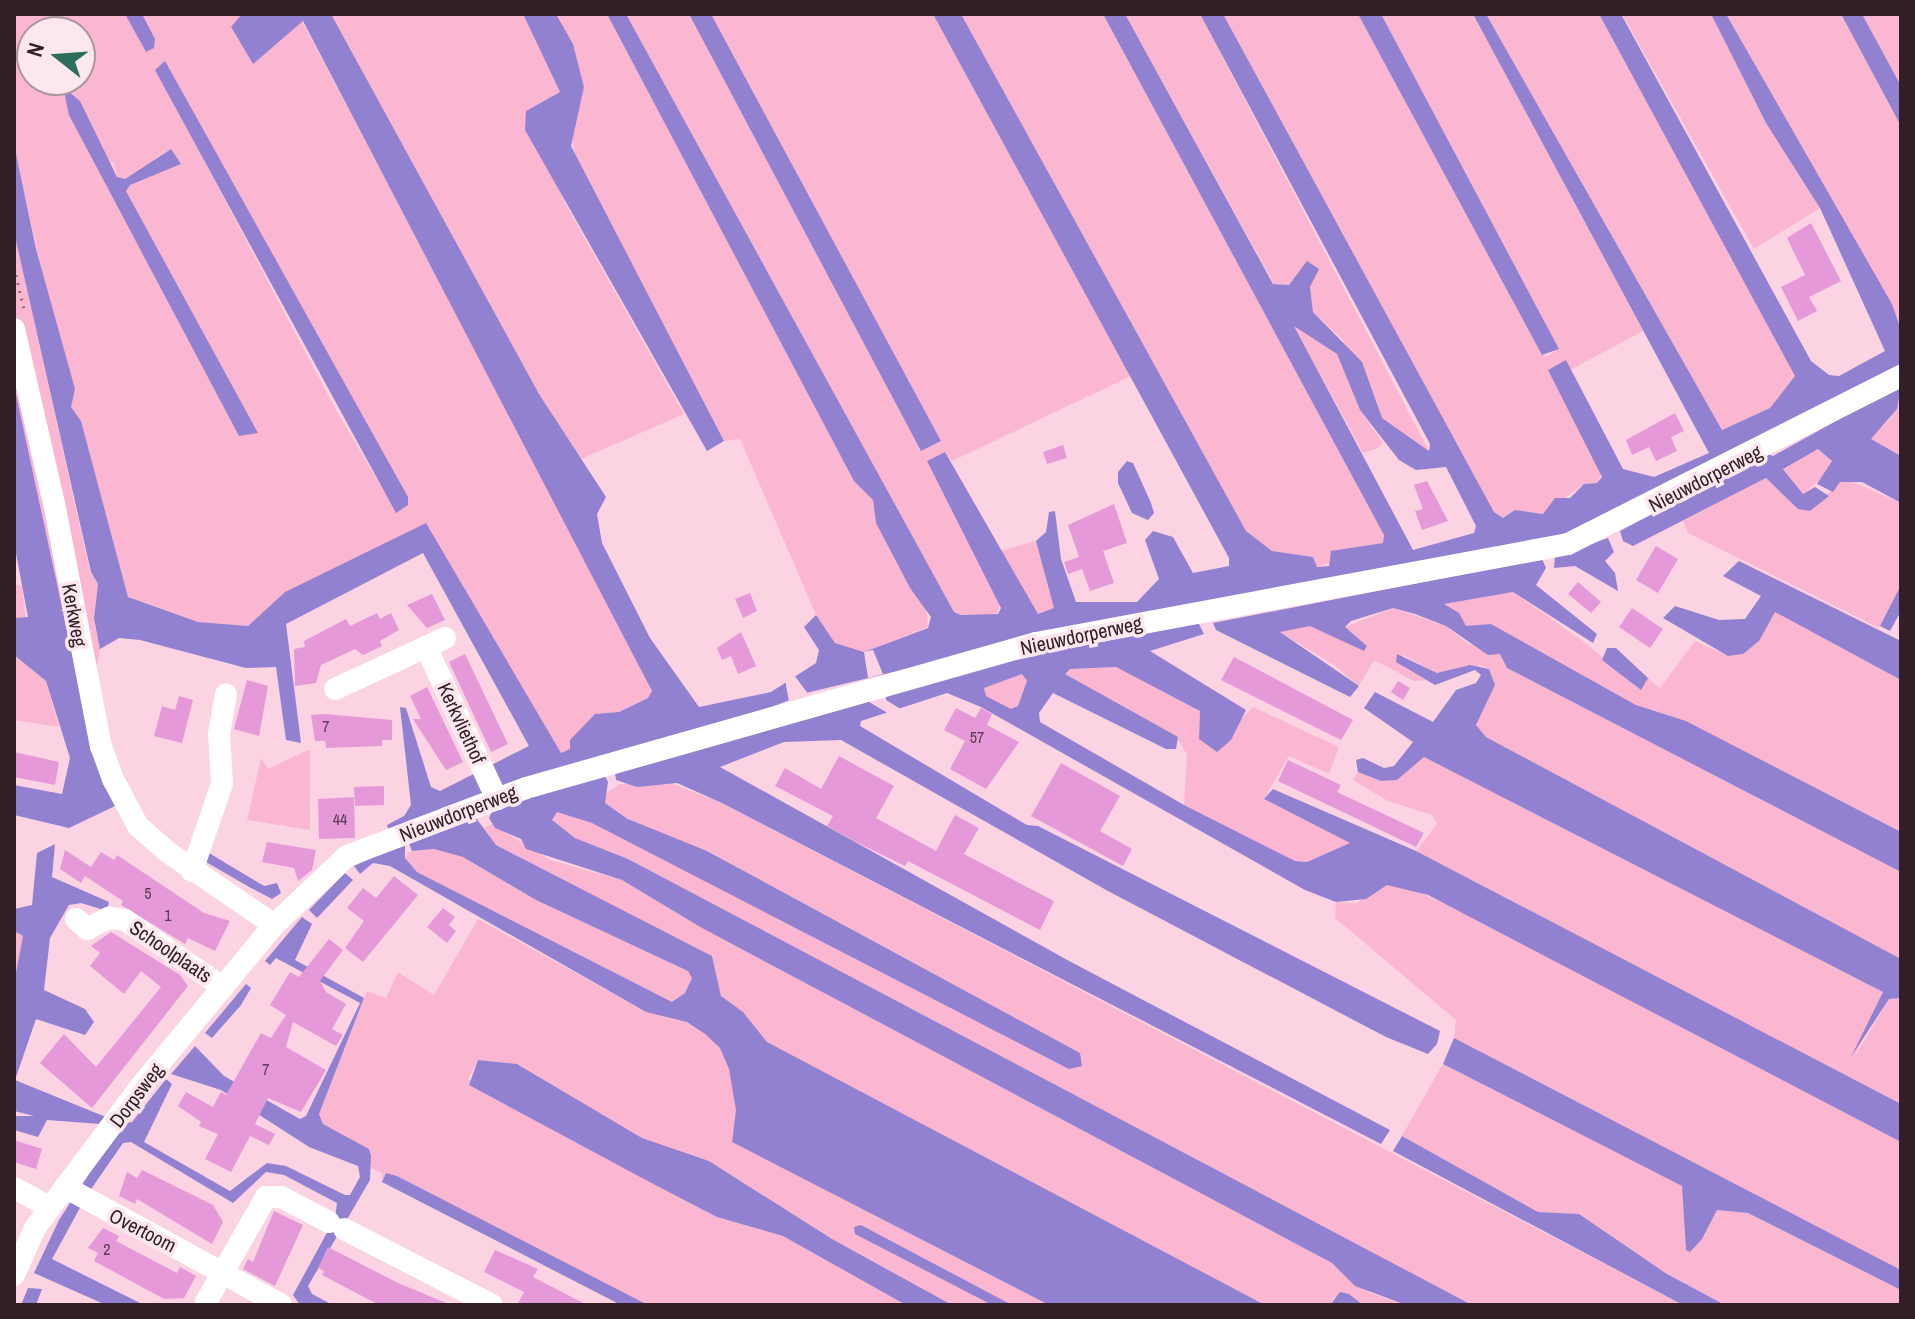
<!DOCTYPE html>
<html>
<head>
<meta charset="utf-8">
<style>
  body { margin:0 }
  #map { position:relative; width:1915px; height:1319px; overflow:hidden; background:#fcd3e3; font-family:"Archivo Narrow",sans-serif }
  div>[style] { position:absolute }
  .green>* { inset:0; background:#fbb6d2 }
  .water>* { inset:0; background:#9280d1 }
  .pier>* { inset:0; background:#fcd3e3 }
  .building>* { inset:0; background:#e599d8 }
  .path>* { height:3px; margin-top:-1.5px; transform-origin:0; background:repeating-linear-gradient(90deg,#90737e 0 2px,transparent 0 8px) }
  .minor>* { height:22px; margin:-11px; padding:0 11px; transform-origin:11px; border-radius:11px; background:#fff }
  span { translate:-50% -50%; white-space:nowrap; text-align:center; line-height:1.15; -webkit-text-stroke:7px #fce7ef; paint-order:stroke }
  .number-label { font-size:16px; color:#5e3d52 }
  .number-label span { -webkit-text-stroke-width:0 }
  .street-label { font-size:20px; color:#311e26 }
  .frame { position:absolute; inset:0; border:16px solid #311e26; pointer-events:none }
  .north { position:absolute; left:16px; top:16px; width:80px; height:80px; box-sizing:border-box; background:#fce7ef; border:2px solid #ab979f; border-radius:50%; rotate:287deg; font-size:22px; font-weight:700; line-height:32px; text-align:center; color:#311e26 }
  .north::after { content:''; display:block; margin:auto; width:28px; height:36px; background:#2d6d5c; clip-path:polygon(50% 0,100% 100%,50% 72%,0 100%) }
</style>
</head>
<body>
<div id="map">
  <div class="green">
    <i style="clip-path:polygon(evenodd,14px 14px,125px 14px,146px 52px,154px 48px,142px 14px,242px 14px,231px 28px,253px 64px,302px 21px,640px 663px,652px 691px,648px 698px,618px 712px,595px 714px,570px 749px,560px 753px,426px 523px,285px 592px,248px 626px,198px 622px,128px 597px,81px 421px,71px 407px,14px 144px,14px 14px,32px 32px,80px 32px,80px 80px,32px 80px,32px 32px,14px 14px,155px 68px,396px 512px,335px 408px,155px 68px,14px 14px,170px 149px,180px 164px,129px 185px,126px 191px,258px 433px,239px 436px,92px 158px,114px 163px,117px 177px,125px 179px,170px 149px)"></i>
    <i style="clip-path:polygon(331px 14px,523px 14px,560px 92px,526px 111px,565px 203px,684px 414px,581px 459px,539px 394px)"></i>
    <i style="clip-path:polygon(556px 14px,607px 14px,854px 480px,873px 500px,876px 523px,910px 588px,926px 605px,928px 627px,864px 652px,835px 643px,816px 615px,740px 439px,724px 441px,576px 159px,571px 134px,584px 87px,573px 44px)"></i>
    <i style="clip-path:polygon(626px 14px,689px 14px,921px 451px,941px 441px,711px 14px,933px 14px,1131px 376px,952px 461px,945px 452px,927px 461px,1000px 600px,998px 613px,970px 618px,954px 612px)"></i>
    <i style="clip-path:polygon(961px 14px,1103px 14px,1384px 535px,1383px 543px,1317px 567px,1313px 557px,1272px 551px,1246px 531px)"></i>
    <i style="clip-path:polygon(1125px 14px,1200px 14px,1429px 451px,1382px 418px,1343px 340px,1313px 312px,1307px 262px,1289px 285px,1274px 284px)"></i>
    <i style="clip-path:polygon(1223px 14px,1358px 14px,1542px 355px,1547px 356px,1559px 349px,1381px 14px,1473px 14px,1643px 331px,1570px 370px,1549px 370px,1603px 471px,1597px 483px,1584px 484px,1543px 514px,1515px 510px,1503px 518px,1494px 512px)"></i>
    <i style="clip-path:polygon(1486px 14px,1599px 14px,1796px 376px,1770px 408px,1722px 430px)"></i>
    <i style="clip-path:polygon(1622px 14px,1711px 14px,1766px 123px,1820px 208px,1754px 249px)"></i>
    <i style="clip-path:polygon(1726px 14px,1841px 14px,1901px 126px,1901px 330px,1892px 304px)"></i>
    <i style="clip-path:polygon(1862px 14px,1901px 14px,1901px 86px)"></i>
    <i style="clip-path:polygon(14px 232px,90px 572px,98px 584px,94px 618px,100px 649px,87px 723px,14px 385px)"></i>
    <i style="clip-path:polygon(1293px 324px,1337px 354px,1360px 410px,1383px 443px,1378px 448px,1363px 453px)"></i>
    <i style="clip-path:polygon(1900px 397px,1901px 398px,1901px 456px,1870px 439px,1892px 417px,1894px 400px)"></i>
    <i style="clip-path:polygon(1818px 449px,1832px 461px,1827px 474px,1803px 494px,1783px 468px)"></i>
    <i style="clip-path:polygon(1766px 478px,1798px 509px,1810px 511px,1840px 482px,1850px 481px,1901px 503px,1901px 585px,1879px 628px,1688px 533px,1683px 521px)"></i>
    <i style="clip-path:polygon(1036px 541px,1055px 609px,1038px 614px,1000px 551px)"></i>
    <i style="clip-path:polygon(14px 584px,22px 586px,26px 621px,14px 618px)"></i>
    <i style="clip-path:polygon(1513px 592px,1587px 644px,1640px 690px,1648px 678px,1660px 688px,1695px 641px,1728px 656px,1743px 654px,1759px 641px,1774px 611px,1901px 680px,1901px 832px,1686px 721px,1636px 705px,1491px 624px,1466px 627px,1444px 604px)"></i>
    <i style="clip-path:polygon(1393px 608px,1446px 626px,1467px 643px,1500px 654px,1507px 668px,1901px 872px,1901px 959px,1486px 737px,1476px 725px,1495px 685px,1489px 669px,1481px 665px,1437px 673px,1403px 655px,1405px 668px,1426px 680px,1414px 681px,1374px 660px,1359px 686px,1334px 665px,1280px 632px,1310px 625px,1364px 651px,1367px 646px,1345px 627px)"></i>
    <i style="clip-path:polygon(14px 655px,46px 681px,59px 727px,14px 720px)"></i>
    <i style="clip-path:polygon(1116px 667px,1200px 711px,1199px 739px,1231px 730px,1253px 707px,1339px 747px,1329px 774px,1289px 756px,1264px 799px,1351px 843px,1307px 862px,1295px 861px,1184px 806px,1187px 755px,1180px 742px,1064px 673px,1070px 669px)"></i>
    <i style="clip-path:polygon(1022px 674px,1028px 681px,1018px 706px,1011px 709px,986px 696px,984px 688px)"></i>
    <i style="clip-path:polygon(310px 749px,310px 830px,247px 820px,261px 758px,268px 769px)"></i>
    <i style="clip-path:polygon(1424px 757px,1883px 992px,1854px 1058px,1889px 999px,1901px 998px,1901px 1104px,1416px 851px,1437px 824px,1432px 815px,1388px 801px,1353px 780px,1358px 772px,1381px 781px,1397px 780px)"></i>
    <i style="clip-path:polygon(665px 781px,722px 803px,1683px 1305px,1472px 1305px,628px 859px,575px 838px,551px 820px,557px 811px,592px 823px,1082px 1066px,1080px 1053px,708px 851px,648px 831px,605px 803px,602px 796px,620px 784px)"></i>
    <i style="clip-path:polygon(492px 824px,550px 860px,622px 880px,702px 928px,1332px 1263px,1370px 1293px,1406px 1305px,1363px 1305px,1334px 1297px,1330px 1305px,1265px 1305px,767px 1042px,743px 1012px,721px 996px,712px 956px,496px 845px,484px 828px)"></i>
    <i style="clip-path:polygon(434px 849px,463px 857px,536px 900px,689px 971px,692px 978px,685px 993px,672px 1003px,417px 872px,405px 858px,409px 852px)"></i>
    <i style="clip-path:polygon(1387px 885px,1403px 885px,1504px 931px,1901px 1142px,1901px 1270px,1454px 1038px,1456px 1020px,1335px 918px,1336px 902px,1356px 903px)"></i>
    <i style="clip-path:polygon(478px 919px,646px 1012px,687px 1022px,705px 1034px,720px 1048px,729px 1069px,737px 1110px,732px 1142px,1049px 1305px,1012px 1305px,861px 1225px,855px 1227px,855px 1234px,992px 1305px,952px 1305px,832px 1239px,709px 1161px,642px 1138px,517px 1064px,478px 1060px,468px 1079px,657px 1186px,717px 1217px,783px 1236px,906px 1305px,648px 1305px,397px 1176px,382px 1182px,382px 1173px,371px 1168px,369px 1149px,323px 1124px,319px 1114px,367px 991px,386px 998px,398px 972px,434px 995px)"></i>
    <i style="clip-path:polygon(14px 931px,23px 936px,14px 983px)"></i>
    <i style="clip-path:polygon(1443px 1064px,1683px 1186px,1686px 1250px,1702px 1239px,1717px 1210px,1748px 1213px,1901px 1290px,1901px 1305px,1725px 1305px,1667px 1274px,1579px 1214px,1538px 1212px,1402px 1136px)"></i>
  </div>
  <div class="water">
    <i style="clip-path:polygon(125px 14px,142px 14px,155px 39px,154px 48px,146px 52px)"></i>
    <i style="clip-path:polygon(evenodd,242px 14px,331px 14px,539px 394px,606px 497px,597px 514px,602px 543px,650px 638px,699px 707px,771px 692px,816px 663px,819px 650px,804px 627px,816px 615px,835px 643px,864px 652px,928px 628px,931px 617px,910px 588px,876px 523px,873px 500px,854px 481px,607px 14px,626px 14px,954px 612px,961px 615px,998px 614px,1001px 608px,927px 461px,945px 452px,1038px 614px,1054px 608px,1036px 541px,1046px 532px,1049px 512px,1055px 511px,1061px 559px,1076px 602px,1137px 602px,1159px 579px,1145px 540px,1153px 531px,1173px 537px,1193px 573px,1229px 566px,1229px 558px,933px 14px,961px 14px,1246px 531px,1272px 551px,1313px 557px,1317px 567px,1329px 566px,1331px 551px,1383px 543px,1384px 535px,1103px 14px,1125px 14px,1273px 284px,1289px 285px,1307px 261px,1319px 269px,1310px 287px,1313px 312px,1362px 362px,1382px 418px,1429px 451px,1430px 444px,1200px 14px,1223px 14px,1494px 512px,1503px 518px,1515px 510px,1543px 514px,1555px 498px,1570px 498px,1584px 484px,1597px 483px,1602px 477px,1548px 370px,1566px 360px,1623px 469px,1654px 477px,1709px 453px,1473px 14px,1486px 14px,1722px 430px,1770px 408px,1795px 376px,1599px 14px,1621px 14px,1811px 361px,1829px 375px,1839px 376px,1885px 351px,1820px 208px,1766px 123px,1711px 14px,1726px 14px,1892px 304px,1901px 330px,1901px 367px,1544px 545px,931px 663px,810px 692px,733px 722px,481px 796px,389px 831px,387px 825px,404px 816px,411px 805px,400px 707px,406px 708px,431px 787px,440px 791px,529px 746px,423px 553px,286px 624px,301px 743px,286px 740px,276px 667px,246px 668px,140px 640px,119px 638px,100px 649px,94px 618px,98px 584px,91px 572px,14px 232px,14px 144px,36px 249px,75px 389px,71px 407px,81px 421px,128px 597px,198px 622px,248px 626px,285px 592px,426px 523px,561px 753px,570px 749px,570px 740px,595px 714px,619px 712px,648px 698px,652px 691px,303px 21px,253px 64px,231px 27px,242px 14px,1294px 326px,1337px 354px,1360px 410px,1399px 460px,1416px 470px,1446px 467px,1476px 526px,1474px 533px,1413px 550px,1294px 326px)"></i>
    <i style="clip-path:polygon(523px 14px,556px 14px,573px 44px,584px 87px,571px 146px,724px 441px,707px 451px,525px 130px,526px 111px,560px 92px)"></i>
    <i style="clip-path:polygon(689px 14px,711px 14px,941px 441px,921px 451px)"></i>
    <i style="clip-path:polygon(1358px 14px,1381px 14px,1559px 349px,1542px 355px)"></i>
    <i style="clip-path:polygon(1841px 14px,1862px 14px,1901px 86px,1901px 126px)"></i>
    <i style="clip-path:polygon(165px 61px,408px 497px,408px 505px,396px 513px,155px 70px)"></i>
    <i style="clip-path:polygon(63px 87px,80px 101px,117px 177px,125px 179px,171px 149px,181px 164px,130px 185px,126px 191px,258px 433px,239px 436px,69px 115px)"></i>
    <i style="clip-path:polygon(14px 385px,87px 723px,115px 806px,69px 828px,14px 815px,14px 785px,62px 794px,70px 758px,46px 681px,14px 655px,14px 618px,28px 617px,14px 543px)"></i>
    <i style="clip-path:polygon(1901px 385px,1897px 409px,1871px 439px,1901px 456px,1901px 503px,1862px 482px,1840px 482px,1833px 492px,1817px 484px,1832px 461px,1818px 449px,1783px 469px,1803px 494px,1815px 487px,1829px 496px,1810px 511px,1798px 509px,1766px 478px,1633px 546px,1623px 541px,1620px 531px,1767px 454px,1773px 456px)"></i>
    <i style="clip-path:polygon(1127px 461px,1133px 463px,1151px 503px,1154px 513px,1148px 520px,1132px 513px,1118px 483px,1118px 472px)"></i>
    <i style="clip-path:polygon(1608px 538px,1614px 552px,1605px 561px,1615px 573px,1618px 591px,1575px 566px,1554px 568px,1555px 557px)"></i>
    <i style="clip-path:polygon(1542px 559px,1546px 568px,1536px 585px,1597px 634px,1593px 643px,1513px 592px,1444px 604px,1459px 613px,1466px 626px,1491px 624px,1636px 705px,1686px 721px,1901px 832px,1901px 872px,1507px 668px,1500px 654px,1488px 655px,1446px 626px,1415px 614px,1393px 608px,1351px 621px,1345px 627px,1367px 646px,1364px 651px,1310px 626px,1280px 632px,1359px 686px,1350px 697px,1216px 630px,1213px 623px)"></i>
    <i style="clip-path:polygon(1739px 561px,1901px 641px,1901px 680px,1775px 612px,1759px 641px,1743px 654px,1728px 656px,1663px 618px,1675px 606px,1719px 620px,1745px 619px,1761px 596px,1723px 576px)"></i>
    <i style="clip-path:polygon(1901px 585px,1901px 611px,1890px 631px,1880px 626px)"></i>
    <i style="clip-path:polygon(evenodd,1197px 620px,1204px 634px,1150px 651px,1246px 710px,1231px 740px,1217px 752px,1199px 739px,1200px 711px,1116px 667px,1070px 669px,1065px 674px,1178px 737px,1176px 749px,1166px 749px,1053px 693px,1039px 713px,1040px 722px,1184px 805px,1295px 861px,1307px 862px,1350px 843px,1264px 799px,1273px 789px,1416px 851px,1901px 1104px,1901px 1142px,1428px 895px,1387px 885px,1366px 899px,1336px 902px,1305px 890px,981px 707px,947px 693px,861px 721px,860px 726px,1027px 825px,1038px 826px,1440px 1031px,1437px 1044px,1428px 1054px,1386px 1037px,1108px 891px,841px 740px,784px 742px,720px 767px,1071px 962px,1390px 1130px,1381px 1144px,722px 803px,677px 783px,637px 787px,616px 780px,615px 773px,1046px 650px,1197px 620px,1022px 674px,1027px 681px,1018px 706px,1011px 709px,986px 696px,984px 688px,1022px 674px)"></i>
    <i style="clip-path:polygon(1607px 648px,1616px 648px,1648px 678px,1641px 690px,1602px 660px)"></i>
    <i style="clip-path:polygon(1397px 654px,1437px 673px,1470px 665px,1489px 669px,1495px 685px,1476px 725px,1486px 737px,1901px 959px,1901px 998px,1889px 999px,1851px 1057px,1883px 992px,1424px 757px,1397px 780px,1381px 781px,1358px 772px,1356px 760px,1363px 758px,1384px 768px,1394px 766px,1413px 742px,1364px 708px,1375px 692px,1433px 722px,1456px 690px,1476px 683px,1481px 675px,1475px 670px,1435px 685px,1396px 662px)"></i>
    <i style="clip-path:polygon(603px 772px,608px 782px,605px 803px,628px 819px,707px 851px,1080px 1053px,1082px 1066px,1069px 1069px,592px 823px,557px 812px,552px 820px,575px 838px,628px 859px,1472px 1305px,1406px 1305px,1355px 1286px,1332px 1263px,702px 928px,622px 880px,526px 849px,521px 839px,495px 828px,489px 818px,492px 811px)"></i>
    <i style="clip-path:polygon(476px 818px,496px 845px,712px 956px,721px 996px,743px 1012px,767px 1042px,1265px 1305px,1049px 1305px,732px 1142px,736px 1110px,729px 1069px,720px 1048px,705px 1034px,687px 1022px,646px 1012px,390px 866px,373px 863px,360px 874px,354px 866px,405px 842px,405px 858px,417px 872px,672px 1002px,685px 993px,692px 978px,688px 971px,536px 900px,463px 857px,434px 849px,412px 851px,408px 841px)"></i>
    <i style="clip-path:polygon(55px 844px,52px 877px,109px 902px,107px 911px,81px 903px,69px 905px,50px 938px,44px 990px,85px 1009px,94px 1022px,85px 1035px,36px 1019px,15px 1080px,123px 1124px,132px 1122px,166px 1079px,172px 1084px,144px 1142px,230px 1191px,267px 1163px,286px 1166px,345px 1195px,350px 1195px,360px 1177px,358px 1166px,309px 1147px,221px 1090px,171px 1074px,195px 1046px,224px 1076px,300px 1119px,306px 1116px,360px 1003px,276px 958px,270px 965px,265px 961px,302px 917px,312px 924px,295px 960px,364px 998px,319px 1114px,323px 1124px,369px 1149px,371px 1156px,370px 1180px,308px 1286px,312px 1294px,333px 1305px,300px 1305px,293px 1295px,335px 1218px,337px 1203px,284px 1175px,266px 1172px,233px 1203px,131px 1142px,123px 1143px,87px 1195px,52px 1259px,144px 1305px,106px 1305px,34px 1273px,59px 1220px,115px 1134px,100px 1124px,47px 1120px,38px 1137px,14px 1130px,14px 1116px,34px 1116px,14px 1111px,14px 983px,23px 936px,14px 931px,14px 909px,32px 905px,37px 853px)"></i>
    <i style="clip-path:polygon(209px 853px,264px 886px,277px 883px,281px 893px,272px 899px,251px 888px,206px 862px)"></i>
    <i style="clip-path:polygon(345px 873px,353px 880px,317px 918px,309px 910px)"></i>
    <i style="clip-path:polygon(246px 984px,251px 988px,241px 1005px,212px 1038px,205px 1033px)"></i>
    <i style="clip-path:polygon(1454px 1038px,1901px 1270px,1901px 1290px,1748px 1213px,1717px 1210px,1702px 1239px,1690px 1252px,1686px 1250px,1682px 1186px,1443px 1064px)"></i>
    <i style="clip-path:polygon(478px 1060px,517px 1064px,642px 1138px,709px 1161px,832px 1239px,952px 1305px,906px 1305px,783px 1236px,717px 1217px,657px 1186px,469px 1085px)"></i>
    <i style="clip-path:polygon(1402px 1136px,1538px 1212px,1579px 1214px,1667px 1274px,1725px 1305px,1683px 1305px,1393px 1151px)"></i>
    <i style="clip-path:polygon(386px 1173px,397px 1176px,648px 1305px,621px 1305px,382px 1182px)"></i>
    <i style="clip-path:polygon(861px 1225px,1012px 1305px,992px 1305px,855px 1234px,854px 1227px)"></i>
    <i style="clip-path:polygon(28px 1288px,42px 1289px,36px 1305px,21px 1305px)"></i>
    <i style="clip-path:polygon(1340px 1292px,1349px 1294px,1363px 1305px,1330px 1305px)"></i>
  </div>
  <div class="pier">
    <i style="clip-path:polygon(873px 650px,883px 674px,868px 678px,864px 652px)"></i>
    <i style="clip-path:polygon(794px 675px,809px 695px,789px 702px,785px 679px)"></i>
    <i style="clip-path:polygon(886px 692px,886px 700px,904px 711px,891px 715px,864px 699px)"></i>
  </div>
  <div class="building">
    <i style="clip-path:polygon(1811px 223px,1841px 281px,1809px 297px,1817px 311px,1798px 321px,1781px 287px,1805px 275px,1787px 238px)"></i>
    <i style="clip-path:polygon(1675px 413px,1684px 431px,1671px 437px,1677px 451px,1656px 461px,1649px 447px,1632px 455px,1626px 440px)"></i>
    <i style="clip-path:polygon(1063px 445px,1067px 458px,1047px 464px,1043px 452px)"></i>
    <i style="clip-path:polygon(1427px 481px,1448px 521px,1422px 530px,1415px 511px,1423px 509px,1414px 485px)"></i>
    <i style="clip-path:polygon(1114px 504px,1127px 543px,1103px 551px,1114px 583px,1090px 591px,1082px 569px,1068px 574px,1064px 562px,1079px 557px,1068px 525px)"></i>
    <i style="clip-path:polygon(1656px 546px,1678px 559px,1658px 593px,1636px 580px)"></i>
    <i style="clip-path:polygon(1578px 582px,1601px 602px,1591px 613px,1568px 594px)"></i>
    <i style="clip-path:polygon(750px 593px,757px 611px,743px 618px,735px 599px)"></i>
    <i style="clip-path:polygon(432px 594px,445px 620px,427px 628px,407px 605px)"></i>
    <i style="clip-path:polygon(1632px 608px,1663px 629px,1650px 648px,1619px 627px)"></i>
    <i style="clip-path:polygon(377px 613px,380px 619px,391px 613px,399px 630px,380px 641px,382px 646px,363px 655px,355px 649px,321px 665px,316px 683px,295px 686px,294px 649px,305px 647px,304px 641px,346px 619px,350px 626px)"></i>
    <i style="clip-path:polygon(741px 632px,756px 666px,738px 674px,731px 656px,722px 660px,717px 648px)"></i>
    <i style="clip-path:polygon(465px 654px,508px 744px,491px 752px,449px 662px)"></i>
    <i style="clip-path:polygon(1234px 657px,1353px 720px,1341px 740px,1221px 680px)"></i>
    <i style="clip-path:polygon(247px 680px,268px 686px,259px 736px,234px 729px)"></i>
    <i style="clip-path:polygon(1398px 681px,1410px 688px,1403px 700px,1391px 692px)"></i>
    <i style="clip-path:polygon(427px 687px,463px 762px,446px 770px,413px 719px,421px 719px,410px 696px)"></i>
    <i style="clip-path:polygon(179px 696px,193px 700px,182px 743px,154px 736px,162px 706px,175px 710px)"></i>
    <i style="clip-path:polygon(956px 708px,975px 718px,981px 708px,992px 714px,987px 725px,1019px 742px,986px 789px,950px 769px,965px 741px,944px 730px)"></i>
    <i style="clip-path:polygon(325px 714px,392px 720px,392px 740px,382px 740px,382px 746px,326px 748px,325px 741px,315px 741px,311px 715px)"></i>
    <i style="clip-path:polygon(14px 752px,59px 762px,55px 785px,14px 777px)"></i>
    <i style="clip-path:polygon(839px 756px,894px 786px,876px 818px,936px 851px,955px 815px,979px 828px,964px 854px,1054px 901px,1040px 930px,908px 861px,905px 866px,852px 840px,827px 826px,833px 816px,775px 786px,785px 768px,821px 789px)"></i>
    <i style="clip-path:polygon(1288px 760px,1341px 785px,1337px 792px,1424px 833px,1416px 847px,1278px 781px)"></i>
    <i style="clip-path:polygon(1061px 763px,1120px 796px,1100px 831px,1132px 849px,1123px 866px,1031px 816px)"></i>
    <i style="clip-path:polygon(384px 786px,384px 805px,355px 806px,354px 787px)"></i>
    <i style="clip-path:polygon(354px 797px,355px 838px,319px 839px,318px 799px)"></i>
    <i style="clip-path:polygon(267px 842px,316px 850px,312px 870px,298px 881px,294px 868px,262px 862px)"></i>
    <i style="clip-path:polygon(65px 850px,91px 867px,101px 852px,114px 860px,117px 855px,204px 913px,230px 921px,215px 951px,188px 938px,185px 944px,121px 905px,123px 901px,85px 876px,81px 883px,60px 869px)"></i>
    <i style="clip-path:polygon(394px 876px,418px 895px,363px 962px,345px 948px,364px 921px,347px 908px,363px 888px,376px 898px)"></i>
    <i style="clip-path:polygon(443px 908px,455px 917px,449px 925px,456px 931px,447px 943px,427px 927px)"></i>
    <i style="clip-path:polygon(111px 932px,180px 975px,188px 986px,92px 1108px,40px 1063px,64px 1034px,96px 1067px,161px 987px,141px 971px,124px 994px,90px 966px,100px 953px,91px 946px)"></i>
    <i style="clip-path:polygon(329px 939px,343px 950px,320px 981px,326px 992px,346px 1004px,332px 1029px,343px 1035px,336px 1046px,293px 1022px,286px 1047px,326px 1070px,301px 1112px,268px 1098px,255px 1124px,275px 1134px,269px 1145px,250px 1136px,231px 1172px,205px 1159px,218px 1134px,199px 1126px,201px 1122px,178px 1106px,186px 1092px,213px 1107px,221px 1092px,226px 1095px,261px 1033px,271px 1038px,286px 1015px,270px 1005px,290px 972px,299px 977px)"></i>
    <i style="clip-path:polygon(14px 1140px,42px 1149px,36px 1169px,14px 1162px)"></i>
    <i style="clip-path:polygon(142px 1170px,213px 1205px,223px 1222px,212px 1244px,137px 1199px,135px 1204px,119px 1196px,127px 1172px,137px 1178px)"></i>
    <i style="clip-path:polygon(274px 1211px,303px 1225px,275px 1286px,243px 1269px,248px 1259px,253px 1262px)"></i>
    <i style="clip-path:polygon(103px 1228px,119px 1236px,116px 1241px,177px 1273px,180px 1267px,196px 1276px,184px 1298px,164px 1299px,94px 1261px,98px 1253px,88px 1248px)"></i>
    <i style="clip-path:polygon(328px 1247px,398px 1283px,451px 1305px,379px 1305px,322px 1275px,324px 1271px,318px 1268px)"></i>
    <i style="clip-path:polygon(495px 1250px,538px 1269px,533px 1277px,587px 1305px,517px 1305px,524px 1292px,484px 1272px)"></i>
  </div>
  <div class="path">
    <i style="left:14px;top:267px;width:47px;rotate:76.6deg"></i>
  </div>
  <div class="minor">
    <i style="left:14px;top:329px;width:179px;rotate:77.1deg"></i>
    <i style="left:54px;top:503px;width:248px;rotate:79.1deg"></i>
    <i style="left:101px;top:746px;width:35px;rotate:70deg"></i>
    <i style="left:113px;top:779px;width:53px;rotate:62deg"></i>
    <i style="left:138px;top:826px;width:41px;rotate:41.1deg"></i>
    <i style="left:169px;top:853px;width:127px;rotate:34.4deg"></i>
    <i style="left:426px;top:647px;width:21px;rotate:-25deg"></i>
    <i style="left:335px;top:689px;width:100px;rotate:-24.8deg"></i>
    <i style="left:426px;top:647px;width:168px;rotate:65deg"></i>
    <i style="left:192px;top:871px;width:92px;rotate:-71deg"></i>
    <i style="left:222px;top:784px;width:50px;rotate:-93.4deg"></i>
    <i style="left:219px;top:734px;width:40px;rotate:-80deg"></i>
    <i style="left:76px;top:919px;width:15px;rotate:42deg"></i>
    <i style="left:87px;top:929px;width:25px;rotate:-27deg"></i>
    <i style="left:109px;top:918px;width:16px;rotate:7deg"></i>
    <i style="left:125px;top:920px;width:119px;rotate:34.4deg"></i>
    <i style="left:65px;top:1187px;width:246px;rotate:28.6deg"></i>
    <i style="left:14px;top:1188px;width:41px;rotate:27.8deg"></i>
    <i style="left:344px;top:1229px;width:166px;rotate:27.2deg"></i>
    <i style="left:14px;top:1275px;width:51px;rotate:-65.9deg"></i>
    <i style="left:35px;top:1228px;width:176px;rotate:-53.3deg"></i>
    <i style="left:140px;top:1087px;width:210px;rotate:-50.4deg"></i>
    <i style="left:274px;top:925px;width:100px;rotate:-43.4deg"></i>
    <i style="left:347px;top:856px;width:191px;rotate:-20.8deg"></i>
    <i style="left:526px;top:788px;width:530px;rotate:-15.87deg"></i>
    <i style="left:1036px;top:643px;width:541px;rotate:-10.54deg"></i>
    <i style="left:1568px;top:544px;width:373px;rotate:-26.8deg"></i>
    <i style="left:206px;top:1302px;width:121px;rotate:-60.3deg"></i>
    <i style="left:266px;top:1197px;width:15px"></i>
    <i style="left:281px;top:1197px;width:54px;rotate:27.5deg"></i>
  </div>
  <div class="number-label">
    <span style="left:326px;top:726px">7</span>
    <span style="left:977px;top:737px">57</span>
    <span style="left:340px;top:819px">44</span>
    <span style="left:148px;top:893px">5</span>
    <span style="left:168px;top:915px">1</span>
    <span style="left:266px;top:1069px">7</span>
    <span style="left:107px;top:1249px">2</span>
  </div>
  <div class="street-label">
    <span style="left:1705px;top:478px;rotate:-27deg">Nieuwdorperweg</span>
    <span style="left:75px;top:615px;rotate:80deg">Kerkweg</span>
    <span style="left:1081px;top:635px;rotate:-12deg">Nieuwdorperweg</span>
    <span style="left:462px;top:723px;rotate:65deg">Kerkvliethof</span>
    <span style="left:458px;top:813px;rotate:-21deg">Nieuwdorperweg</span>
    <span style="left:171px;top:951px;rotate:34deg">Schoolplaats</span>
    <span style="left:136px;top:1095px;rotate:-53deg">Dorpsweg</span>
    <span style="left:143px;top:1230px;rotate:27deg">Overtoom</span>
  </div>
  <div class="frame"></div>
  <div class="north">N</div>
</div>
</body>
</html>
